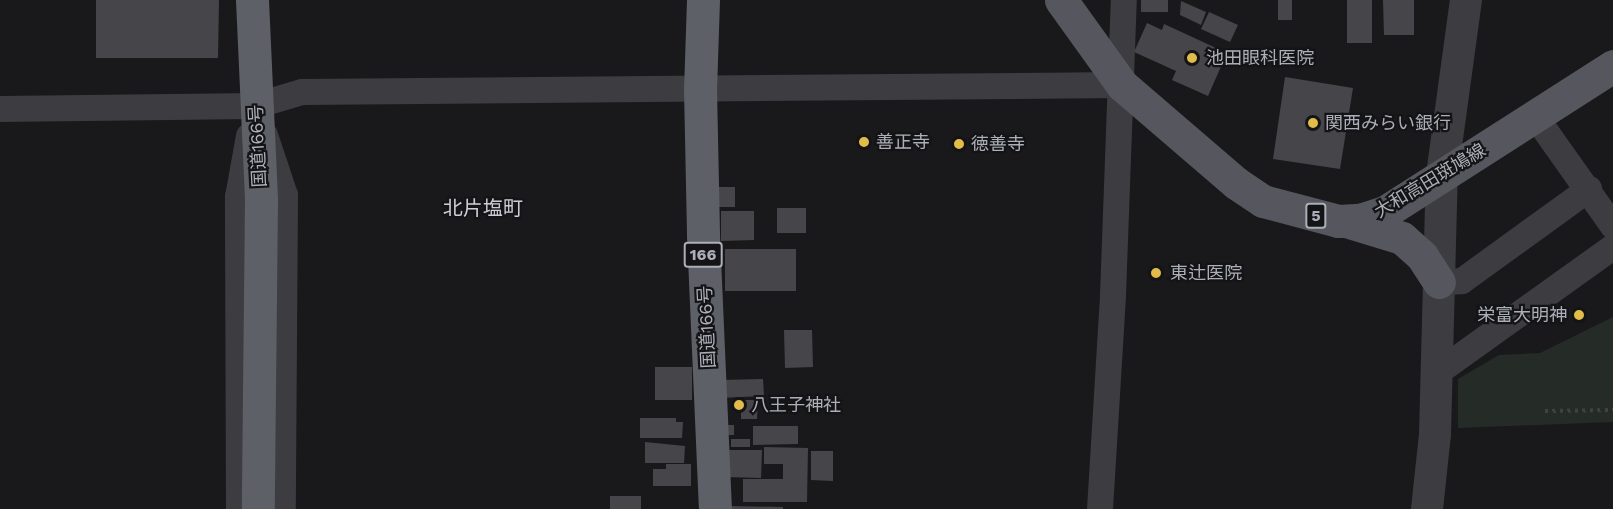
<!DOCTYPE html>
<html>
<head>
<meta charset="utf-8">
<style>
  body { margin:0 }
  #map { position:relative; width:1613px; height:509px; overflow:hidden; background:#19191b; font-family:"Work Sans","Noto Sans JP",sans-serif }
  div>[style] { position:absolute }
  .green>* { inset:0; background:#252c27 }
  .building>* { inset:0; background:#46464a }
  .path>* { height:4px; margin-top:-2px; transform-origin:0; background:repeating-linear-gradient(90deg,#404146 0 3px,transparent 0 7.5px) }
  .minor>* { height:26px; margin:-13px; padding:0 13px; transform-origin:13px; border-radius:13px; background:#3c3c41 }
  .tertiary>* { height:32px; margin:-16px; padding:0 16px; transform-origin:16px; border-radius:16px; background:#3c3c41 }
  .primary>* { height:33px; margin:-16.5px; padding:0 16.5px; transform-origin:16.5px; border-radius:16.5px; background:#56575e }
  .trunk>* { height:33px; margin:-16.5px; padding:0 16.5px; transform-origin:16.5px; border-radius:16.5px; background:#5e6067 }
  .dots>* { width:16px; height:16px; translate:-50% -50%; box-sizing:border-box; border:3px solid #141416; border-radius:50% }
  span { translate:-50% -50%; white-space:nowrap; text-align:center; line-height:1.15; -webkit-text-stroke:4.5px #141416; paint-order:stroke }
  .shield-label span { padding:2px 4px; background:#141416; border:2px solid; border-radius:4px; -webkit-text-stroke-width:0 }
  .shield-label { font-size:16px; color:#acafb9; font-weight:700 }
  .poi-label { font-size:18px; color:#acafb9 }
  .left { translate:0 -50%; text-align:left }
  .right { translate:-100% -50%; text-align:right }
  .street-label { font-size:18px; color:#acafb9 }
  .neighbourhood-label { font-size:20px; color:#cdced5 }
</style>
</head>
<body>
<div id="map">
  <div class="green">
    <i style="clip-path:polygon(1613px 317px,1613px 422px,1458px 428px,1458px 379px,1499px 355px,1540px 353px)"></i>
  </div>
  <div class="building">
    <i style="clip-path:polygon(96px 0,219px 0,218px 58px,96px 58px)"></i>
    <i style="clip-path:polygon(1141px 0,1168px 0,1168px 12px,1141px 12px)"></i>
    <i style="clip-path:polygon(1278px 0,1292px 0,1292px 20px,1278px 20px)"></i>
    <i style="clip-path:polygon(1347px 0,1372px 0,1372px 43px,1347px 43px)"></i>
    <i style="clip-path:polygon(1383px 0,1414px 0,1414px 35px,1384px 35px)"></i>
    <i style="clip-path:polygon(1181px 1px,1206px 12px,1201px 25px,1180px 15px)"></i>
    <i style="clip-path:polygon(1209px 12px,1238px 25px,1230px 42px,1201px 29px)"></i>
    <i style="clip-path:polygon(1147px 23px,1162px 30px,1164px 24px,1227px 53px,1208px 96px,1172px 80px,1176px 71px,1134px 52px)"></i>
    <i style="clip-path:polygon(1285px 77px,1353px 88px,1340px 169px,1273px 159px)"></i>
    <i style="clip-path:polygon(705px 187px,735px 187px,735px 207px,705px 207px)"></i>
    <i style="clip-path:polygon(777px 208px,806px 208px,806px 233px,777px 233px)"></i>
    <i style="clip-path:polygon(721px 211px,754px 211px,754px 240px,721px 241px)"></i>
    <i style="clip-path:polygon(725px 249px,796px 249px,796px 291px,725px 291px)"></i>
    <i style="clip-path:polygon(784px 330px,812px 330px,813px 367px,785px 368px)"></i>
    <i style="clip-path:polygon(655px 367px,692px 367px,692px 400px,655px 400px)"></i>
    <i style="clip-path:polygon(763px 379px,764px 396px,719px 398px,719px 380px)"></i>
    <i style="clip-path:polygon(741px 400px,758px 400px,757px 419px,741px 419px)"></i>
    <i style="clip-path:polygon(640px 418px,676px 418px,676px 422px,683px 422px,682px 438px,640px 438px)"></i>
    <i style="clip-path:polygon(726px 425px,734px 425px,734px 435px,726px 435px)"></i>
    <i style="clip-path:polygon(753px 426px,798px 426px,798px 444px,753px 445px)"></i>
    <i style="clip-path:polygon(731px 439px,750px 439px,750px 447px,731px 447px)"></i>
    <i style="clip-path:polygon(645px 442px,685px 446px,684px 463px,645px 463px)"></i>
    <i style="clip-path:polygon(764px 447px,808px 448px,807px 502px,743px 502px,743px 479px,783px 479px,783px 464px,764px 464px)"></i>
    <i style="clip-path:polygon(726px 450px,762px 450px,761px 478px,726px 477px)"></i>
    <i style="clip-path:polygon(811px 451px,833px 451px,833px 481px,811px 480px)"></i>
    <i style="clip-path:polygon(666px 464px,691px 464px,691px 486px,653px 486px,653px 469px,666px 469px)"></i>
    <i style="clip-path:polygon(610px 496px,641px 496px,641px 509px,610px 509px)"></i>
    <i style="clip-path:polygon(729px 506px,783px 507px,783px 509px,729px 509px)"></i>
  </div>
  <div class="path">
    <i style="left:1545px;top:411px;width:68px;rotate:-0.8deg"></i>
  </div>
  <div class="minor">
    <i style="left:0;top:109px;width:255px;rotate:-0.7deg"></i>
    <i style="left:255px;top:106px;width:49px;rotate:-16.6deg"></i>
    <i style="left:302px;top:92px;width:820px;rotate:-0.49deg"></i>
    <i style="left:1535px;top:116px;width:135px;rotate:54.7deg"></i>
    <i style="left:265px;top:135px;width:63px;rotate:71.6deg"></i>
    <i style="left:285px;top:195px;width:314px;rotate:90.4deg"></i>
    <i style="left:1439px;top:282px;width:23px;rotate:-2deg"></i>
    <i style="left:1462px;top:281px;width:157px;rotate:-35.9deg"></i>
    <i style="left:1437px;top:373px;width:216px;rotate:-35.6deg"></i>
    <i style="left:239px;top:509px;width:312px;rotate:-90.2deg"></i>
    <i style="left:238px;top:197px;width:62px;rotate:-79.8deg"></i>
    <i style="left:1100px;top:509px;width:214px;rotate:-86.5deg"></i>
    <i style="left:1113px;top:295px;width:295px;rotate:-87.9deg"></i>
  </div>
  <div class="tertiary">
    <i style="left:1427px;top:509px;width:75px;rotate:-83.9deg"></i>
    <i style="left:1435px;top:434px;width:259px;rotate:-88.5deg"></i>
    <i style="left:1442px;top:175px;width:177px;rotate:-82.2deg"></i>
  </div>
  <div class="primary">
    <i style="left:1061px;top:0;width:105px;rotate:54.3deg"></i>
    <i style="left:1122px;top:85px;width:150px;rotate:40.7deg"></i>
    <i style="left:1236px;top:183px;width:32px;rotate:34deg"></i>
    <i style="left:1263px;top:201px;width:78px;rotate:14.9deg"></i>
    <i style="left:1338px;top:221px;width:22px;rotate:-3deg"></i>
    <i style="left:1360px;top:220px;width:26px;rotate:-18deg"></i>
    <i style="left:1385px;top:212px;width:271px;rotate:-32.6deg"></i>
    <i style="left:1349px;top:222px;width:55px;rotate:16.8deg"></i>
    <i style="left:1402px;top:238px;width:27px;rotate:42deg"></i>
    <i style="left:1422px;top:256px;width:31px;rotate:57deg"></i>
  </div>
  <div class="trunk">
    <i style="left:252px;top:0;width:201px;rotate:87.4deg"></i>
    <i style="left:261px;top:201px;width:308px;rotate:90.6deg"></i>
    <i style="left:703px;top:0;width:89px;rotate:91.9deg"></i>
    <i style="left:700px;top:89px;width:146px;rotate:88.8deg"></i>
    <i style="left:703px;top:235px;width:274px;rotate:87.5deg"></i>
  </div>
  <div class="dots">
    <i style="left:1192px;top:58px;background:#e2bc49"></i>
    <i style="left:1313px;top:123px;background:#e2bc49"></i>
    <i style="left:864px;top:142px;background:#e2bc49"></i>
    <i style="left:959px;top:144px;background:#e2bc49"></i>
    <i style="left:1156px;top:273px;background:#e2bc49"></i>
    <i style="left:1579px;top:315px;background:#e2bc49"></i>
    <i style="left:739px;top:405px;background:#e2bc49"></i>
  </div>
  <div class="shield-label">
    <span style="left:1316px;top:216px">5</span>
    <span style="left:703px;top:255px">166</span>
  </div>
  <div class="poi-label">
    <span class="left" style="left:1206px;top:58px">池田眼科医院</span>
    <span class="left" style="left:1325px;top:123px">関西みらい銀行</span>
    <span class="left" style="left:876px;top:142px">善正寺</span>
    <span class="left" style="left:971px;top:144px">徳善寺</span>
    <span class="left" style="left:1170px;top:273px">東辻医院</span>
    <span class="right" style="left:1567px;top:315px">栄富大明神</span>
    <span class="left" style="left:751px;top:405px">八王子神社</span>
  </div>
  <div class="street-label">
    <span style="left:258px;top:146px;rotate:-93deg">国道166号</span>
    <span style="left:1430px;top:181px;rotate:-31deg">大和高田斑鳩線</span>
    <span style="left:707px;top:327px;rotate:-93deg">国道166号</span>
  </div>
  <div class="neighbourhood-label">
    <span style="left:483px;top:208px">北片塩町</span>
  </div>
</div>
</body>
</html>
